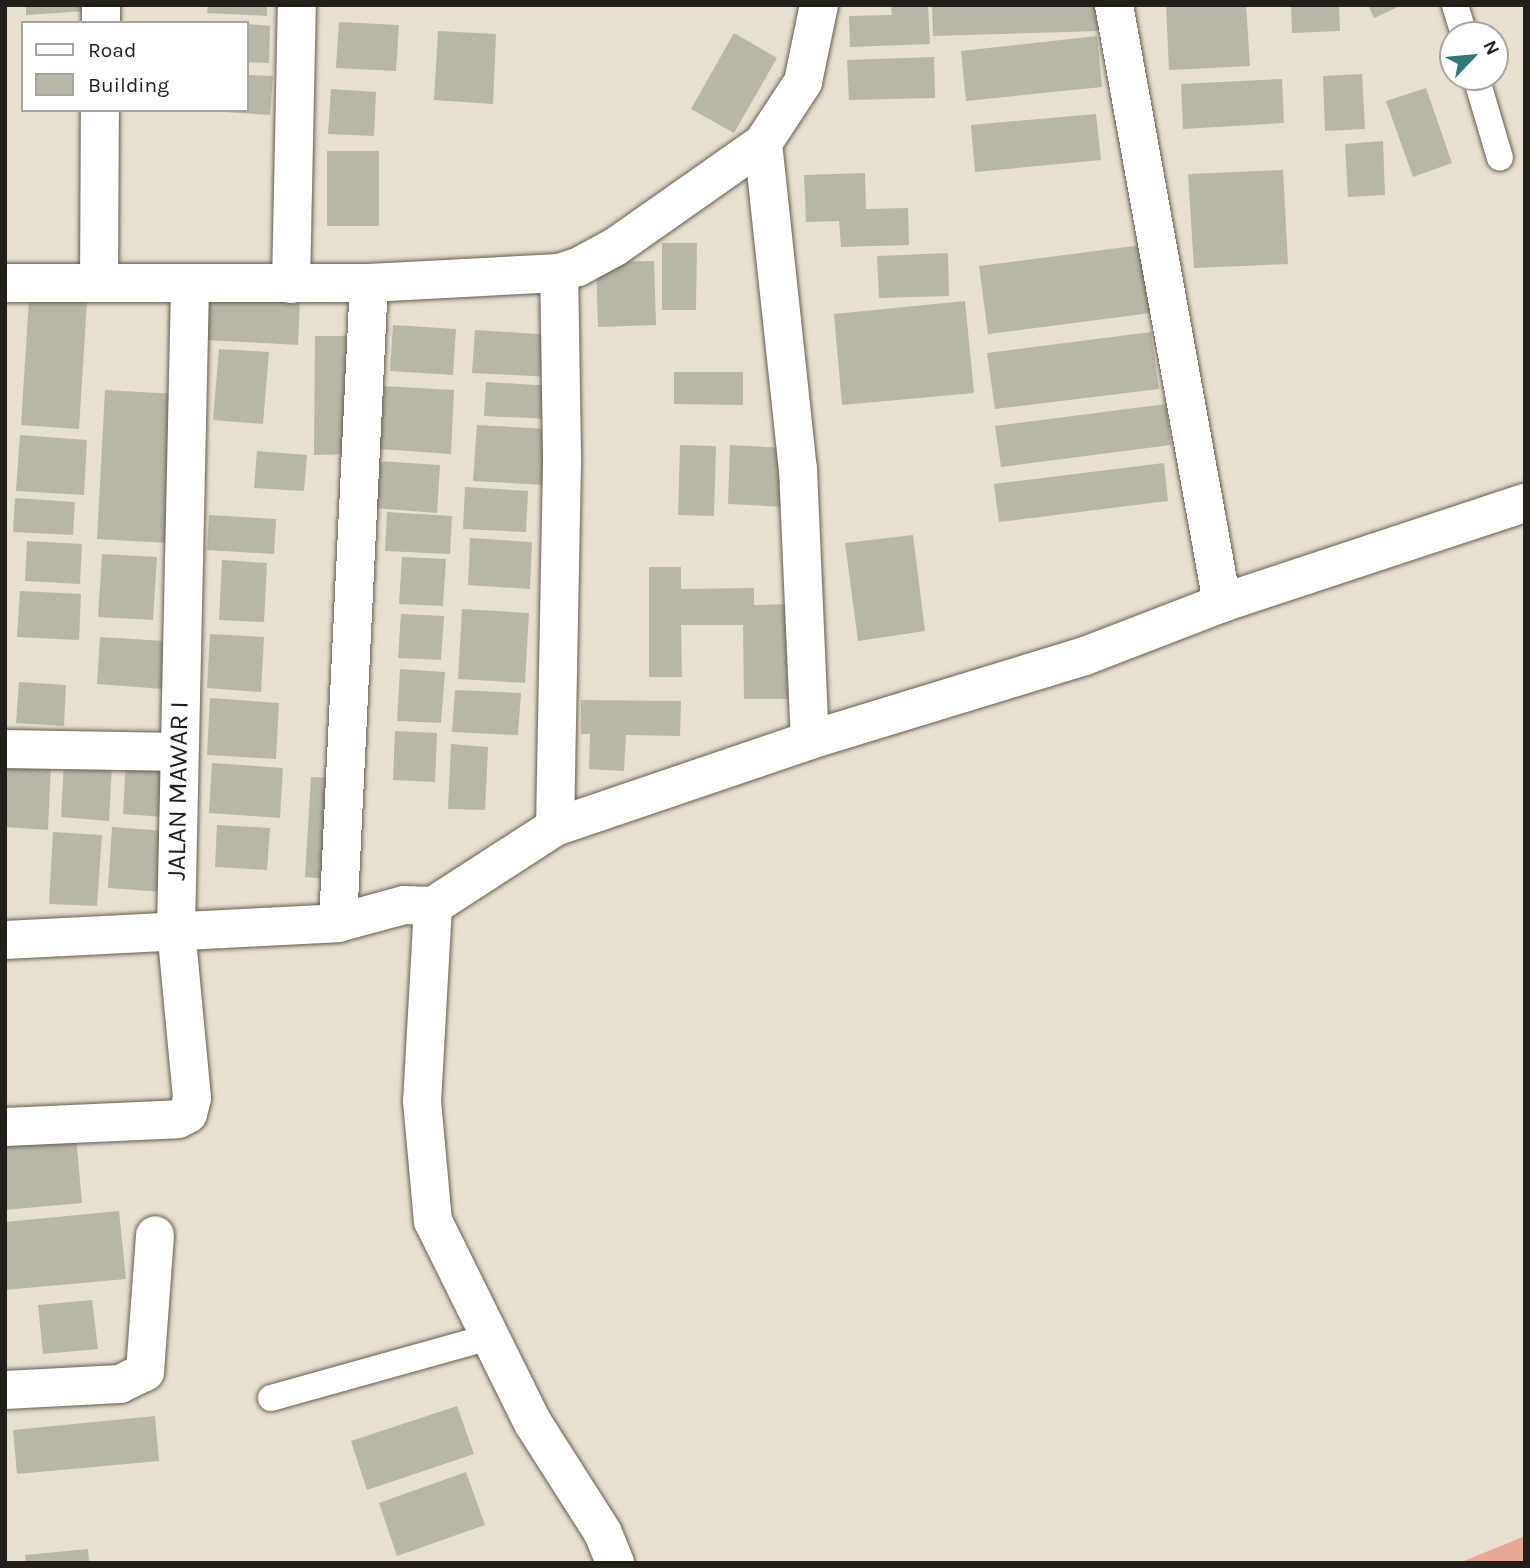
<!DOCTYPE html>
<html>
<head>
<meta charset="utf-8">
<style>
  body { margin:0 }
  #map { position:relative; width:1530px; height:1568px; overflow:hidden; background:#e7dfcf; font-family:Karla,sans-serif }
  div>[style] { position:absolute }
  .green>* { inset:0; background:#e7a996 }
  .building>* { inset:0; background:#b8b7a7 }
  .roads { filter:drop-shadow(0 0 2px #655d50) drop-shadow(0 0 2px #655d50) }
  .service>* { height:26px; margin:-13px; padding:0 13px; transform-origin:13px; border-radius:13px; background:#fff }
  .minor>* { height:38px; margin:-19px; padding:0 19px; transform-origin:19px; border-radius:19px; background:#fff }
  span { translate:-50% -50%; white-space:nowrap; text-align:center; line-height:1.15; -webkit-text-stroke:7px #fff; paint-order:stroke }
  .street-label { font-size:26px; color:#221f1a }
  .frame { position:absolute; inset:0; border:7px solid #221f1a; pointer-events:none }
  .legend { position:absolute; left:21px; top:21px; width:228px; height:91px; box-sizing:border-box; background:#fff; border:2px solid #a7a5a3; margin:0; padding:9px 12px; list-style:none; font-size:21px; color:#221f1a }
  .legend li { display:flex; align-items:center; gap:14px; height:35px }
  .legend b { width:35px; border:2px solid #a7a5a3 }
  .north { position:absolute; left:1439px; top:21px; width:70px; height:70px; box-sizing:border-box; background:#fff; border:2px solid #a7a5a3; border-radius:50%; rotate:64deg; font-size:19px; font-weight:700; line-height:28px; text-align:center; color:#221f1a }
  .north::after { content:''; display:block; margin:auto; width:24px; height:32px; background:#30797b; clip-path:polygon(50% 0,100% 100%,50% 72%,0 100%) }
</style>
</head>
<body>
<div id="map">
  <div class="green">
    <i style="clip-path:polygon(1525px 1536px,1525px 1563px,1459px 1563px)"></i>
  </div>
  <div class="building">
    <i style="clip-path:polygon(26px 5px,85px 5px,85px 11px,26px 15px)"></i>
    <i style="clip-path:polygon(208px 5px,267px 5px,267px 16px,207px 13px)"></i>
    <i style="clip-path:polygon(891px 5px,928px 5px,930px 44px,850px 47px,849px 16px,892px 15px)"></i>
    <i style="clip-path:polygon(932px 5px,1098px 5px,1099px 31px,933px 36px)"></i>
    <i style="clip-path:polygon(1166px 5px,1246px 5px,1250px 66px,1169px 70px)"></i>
    <i style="clip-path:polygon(1291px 5px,1339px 5px,1340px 31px,1292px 33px)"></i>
    <i style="clip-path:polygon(1368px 5px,1402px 5px,1374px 18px)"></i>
    <i style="clip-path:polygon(339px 22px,399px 25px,396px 71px,336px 68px)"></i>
    <i style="clip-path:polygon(247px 24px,270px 26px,269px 63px,247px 62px)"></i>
    <i style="clip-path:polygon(438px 31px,496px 34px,493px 104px,434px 100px)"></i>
    <i style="clip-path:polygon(734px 33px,777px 58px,734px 133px,691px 109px)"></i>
    <i style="clip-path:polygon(1097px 36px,1102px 87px,966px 101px,961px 51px)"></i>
    <i style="clip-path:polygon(934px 57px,935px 98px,849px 100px,847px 60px)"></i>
    <i style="clip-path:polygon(1362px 74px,1365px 129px,1325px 131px,1323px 76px)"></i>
    <i style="clip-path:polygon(247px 75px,273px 76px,270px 115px,224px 112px,247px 110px)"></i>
    <i style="clip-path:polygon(1282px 79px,1284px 123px,1183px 129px,1181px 84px)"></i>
    <i style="clip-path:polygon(1426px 88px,1452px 163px,1413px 177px,1386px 101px)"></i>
    <i style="clip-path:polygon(331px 89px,376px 92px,374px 136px,328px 134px)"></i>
    <i style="clip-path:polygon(1096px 114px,1101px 160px,975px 172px,971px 125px)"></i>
    <i style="clip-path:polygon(1383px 141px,1385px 195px,1348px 197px,1345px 144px)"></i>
    <i style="clip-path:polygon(327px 151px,379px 151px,379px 226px,327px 226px)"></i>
    <i style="clip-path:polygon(1283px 170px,1288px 264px,1194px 268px,1188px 174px)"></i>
    <i style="clip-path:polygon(865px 173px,866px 209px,908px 208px,909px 245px,841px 247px,839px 221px,806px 222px,804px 175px)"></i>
    <i style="clip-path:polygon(662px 243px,697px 243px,696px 310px,662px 310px)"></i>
    <i style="clip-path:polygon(1142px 245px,1151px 313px,988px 334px,979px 266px)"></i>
    <i style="clip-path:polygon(948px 253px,949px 296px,879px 298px,877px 256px)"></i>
    <i style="clip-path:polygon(654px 261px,656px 325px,598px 327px,596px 262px)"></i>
    <i style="clip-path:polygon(209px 295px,300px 300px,298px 345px,206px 340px)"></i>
    <i style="clip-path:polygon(29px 298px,87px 302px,79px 429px,21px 425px)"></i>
    <i style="clip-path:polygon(965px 301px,974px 393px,842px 405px,834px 314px)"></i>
    <i style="clip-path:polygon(393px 325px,456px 329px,453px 375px,390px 371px)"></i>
    <i style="clip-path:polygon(475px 330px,553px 335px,551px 377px,472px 373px)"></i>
    <i style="clip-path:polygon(1151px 332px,1159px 389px,995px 409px,987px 353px)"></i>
    <i style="clip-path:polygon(315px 336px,353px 336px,354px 454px,314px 455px)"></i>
    <i style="clip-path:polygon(219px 349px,269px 352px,263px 424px,213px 420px)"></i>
    <i style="clip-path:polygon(674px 372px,743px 372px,743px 405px,674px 404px)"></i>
    <i style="clip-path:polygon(486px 382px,553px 386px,551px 419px,484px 416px)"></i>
    <i style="clip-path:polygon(383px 386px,454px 390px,451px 454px,379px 449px)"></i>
    <i style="clip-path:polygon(105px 390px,176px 394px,168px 543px,97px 539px)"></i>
    <i style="clip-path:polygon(1166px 404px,1171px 445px,1001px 467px,995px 426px)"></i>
    <i style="clip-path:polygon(477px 425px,548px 429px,545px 485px,473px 481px)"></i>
    <i style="clip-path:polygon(20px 435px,87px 440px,84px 495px,16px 491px)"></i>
    <i style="clip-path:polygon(680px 445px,716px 446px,714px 516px,678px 515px)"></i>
    <i style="clip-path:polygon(730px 445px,789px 448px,786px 507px,728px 504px)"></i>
    <i style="clip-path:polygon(257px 451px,307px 455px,304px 491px,254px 488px)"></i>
    <i style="clip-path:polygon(377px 461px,440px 465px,437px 513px,374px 508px)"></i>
    <i style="clip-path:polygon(1164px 463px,1168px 501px,999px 522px,994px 484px)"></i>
    <i style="clip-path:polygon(465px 487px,528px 491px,526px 532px,463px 529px)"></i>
    <i style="clip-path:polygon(15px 498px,75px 502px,73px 535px,13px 532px)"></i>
    <i style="clip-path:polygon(387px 512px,452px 516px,450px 554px,385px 551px)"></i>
    <i style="clip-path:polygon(209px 515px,276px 519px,274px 554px,207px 550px)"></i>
    <i style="clip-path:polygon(913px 535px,925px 631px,858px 641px,845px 543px)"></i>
    <i style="clip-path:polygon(470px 538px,532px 542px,530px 589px,468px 585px)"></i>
    <i style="clip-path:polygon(27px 541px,82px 544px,80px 584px,25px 581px)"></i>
    <i style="clip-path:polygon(102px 554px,157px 557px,153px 620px,98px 617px)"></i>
    <i style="clip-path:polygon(402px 557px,446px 559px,443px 606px,399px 604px)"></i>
    <i style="clip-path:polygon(222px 560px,267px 563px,264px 622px,219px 620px)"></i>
    <i style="clip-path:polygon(649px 567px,681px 567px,681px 589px,754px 588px,754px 605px,793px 604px,794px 699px,744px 699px,743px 625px,681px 625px,682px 677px,649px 677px)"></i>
    <i style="clip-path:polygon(20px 591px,81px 594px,79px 640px,17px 637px)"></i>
    <i style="clip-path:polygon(462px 609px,529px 613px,525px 683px,458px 679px)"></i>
    <i style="clip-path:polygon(401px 614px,444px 616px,441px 660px,398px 658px)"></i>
    <i style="clip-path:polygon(210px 634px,264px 637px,261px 692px,207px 688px)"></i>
    <i style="clip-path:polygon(100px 637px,165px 641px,163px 689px,97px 684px)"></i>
    <i style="clip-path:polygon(400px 669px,445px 672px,441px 723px,397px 721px)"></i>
    <i style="clip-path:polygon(19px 682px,66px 685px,64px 726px,16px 723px)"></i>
    <i style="clip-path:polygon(455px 690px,521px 693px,518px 735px,452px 732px)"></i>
    <i style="clip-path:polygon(210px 698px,279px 703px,276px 759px,207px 755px)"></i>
    <i style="clip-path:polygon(581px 700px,681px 701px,680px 736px,626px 735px,624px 771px,589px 769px,590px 734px,581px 734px)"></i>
    <i style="clip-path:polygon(395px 731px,437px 733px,435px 782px,393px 780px)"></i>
    <i style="clip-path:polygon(451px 744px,488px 747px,485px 810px,448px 809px)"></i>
    <i style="clip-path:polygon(126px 759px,166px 761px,163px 817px,123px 814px)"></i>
    <i style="clip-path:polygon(5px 760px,51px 763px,48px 830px,5px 827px)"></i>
    <i style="clip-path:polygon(64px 761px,112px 764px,109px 821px,61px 817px)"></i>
    <i style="clip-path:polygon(212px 763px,283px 768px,280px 818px,209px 813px)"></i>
    <i style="clip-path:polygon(311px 777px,334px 778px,328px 879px,305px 877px)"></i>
    <i style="clip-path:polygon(217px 825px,270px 828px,267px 870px,215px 867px)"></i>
    <i style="clip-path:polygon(112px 827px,166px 831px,163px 892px,108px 888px)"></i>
    <i style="clip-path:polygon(53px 832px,102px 835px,97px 906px,49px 904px)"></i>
    <i style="clip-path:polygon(76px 1136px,82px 1203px,5px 1210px,5px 1142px)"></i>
    <i style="clip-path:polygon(119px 1211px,126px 1279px,5px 1290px,5px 1222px)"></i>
    <i style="clip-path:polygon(92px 1300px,98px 1349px,43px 1354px,38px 1305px)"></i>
    <i style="clip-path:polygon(457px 1406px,474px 1454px,367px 1490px,351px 1441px)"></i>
    <i style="clip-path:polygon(155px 1416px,159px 1461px,17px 1474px,13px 1430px)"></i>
    <i style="clip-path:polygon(466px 1472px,485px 1525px,397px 1556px,379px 1503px)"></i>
    <i style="clip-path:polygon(88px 1549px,89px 1563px,26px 1563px,25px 1555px)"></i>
  </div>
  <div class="roads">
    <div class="service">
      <i style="left:1455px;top:5px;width:31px;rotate:73deg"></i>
      <i style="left:1476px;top:77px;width:84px;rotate:73.5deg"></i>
      <i style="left:271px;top:1398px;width:226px;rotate:-15.6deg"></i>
    </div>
    <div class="minor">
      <i style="left:1114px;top:5px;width:608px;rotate:79.76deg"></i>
      <i style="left:101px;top:23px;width:18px;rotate:-90deg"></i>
      <i style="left:763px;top:143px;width:328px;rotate:83.9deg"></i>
      <i style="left:798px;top:469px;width:271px;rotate:87.5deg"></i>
      <i style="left:5px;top:283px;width:364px"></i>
      <i style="left:369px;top:283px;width:190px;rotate:-3deg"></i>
      <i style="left:559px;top:273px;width:20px;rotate:-18deg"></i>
      <i style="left:578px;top:267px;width:42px;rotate:-28.4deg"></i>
      <i style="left:615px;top:247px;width:181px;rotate:-35.1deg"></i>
      <i style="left:763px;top:143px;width:73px;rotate:-56.7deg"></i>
      <i style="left:803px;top:82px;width:79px;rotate:-78.3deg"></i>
      <i style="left:99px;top:283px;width:173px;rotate:-89.7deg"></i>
      <i style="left:291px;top:284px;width:279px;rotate:-88.8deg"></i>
      <i style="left:5px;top:749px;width:173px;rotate:1deg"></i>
      <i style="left:555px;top:827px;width:372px;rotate:-88.9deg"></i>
      <i style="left:562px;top:455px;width:182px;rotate:-90.9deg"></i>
      <i style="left:433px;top:906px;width:195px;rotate:93.2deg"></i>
      <i style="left:422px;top:1101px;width:121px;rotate:84.8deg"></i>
      <i style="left:433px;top:1221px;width:225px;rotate:63.7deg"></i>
      <i style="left:533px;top:1423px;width:130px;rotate:57.5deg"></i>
      <i style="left:603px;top:1533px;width:32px;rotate:68deg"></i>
      <i style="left:338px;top:923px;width:641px;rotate:-87.23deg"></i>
      <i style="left:5px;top:940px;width:333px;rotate:-2.9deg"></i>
      <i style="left:338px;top:923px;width:68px;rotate:-15.3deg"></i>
      <i style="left:404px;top:905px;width:29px;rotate:2deg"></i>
      <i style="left:433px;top:906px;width:145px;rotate:-32.9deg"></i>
      <i style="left:555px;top:827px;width:269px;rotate:-18.8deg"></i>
      <i style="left:810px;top:740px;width:288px;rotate:-17deg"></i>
      <i style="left:1085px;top:656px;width:147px;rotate:-21.1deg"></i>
      <i style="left:1222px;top:603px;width:319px;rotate:-18.3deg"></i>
      <i style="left:5px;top:1127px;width:173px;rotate:-2.6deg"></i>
      <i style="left:178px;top:1119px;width:11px;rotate:-27deg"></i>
      <i style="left:188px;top:1114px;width:16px;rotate:-76deg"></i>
      <i style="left:192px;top:1098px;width:171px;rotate:-95.4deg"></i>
      <i style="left:176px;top:928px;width:644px;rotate:-88.75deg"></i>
      <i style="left:5px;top:1390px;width:115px;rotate:-3deg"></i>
      <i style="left:120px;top:1384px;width:28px;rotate:-26deg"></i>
      <i style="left:145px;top:1372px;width:137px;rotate:-85.8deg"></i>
    </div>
  </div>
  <div class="street-label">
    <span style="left:178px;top:791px;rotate:-89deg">JALAN MAWAR I</span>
  </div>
  <div class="frame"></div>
  <ul class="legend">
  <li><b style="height:9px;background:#fff"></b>Road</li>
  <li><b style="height:19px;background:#b8b7a7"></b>Building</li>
  </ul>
  <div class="north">N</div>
</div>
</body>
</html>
